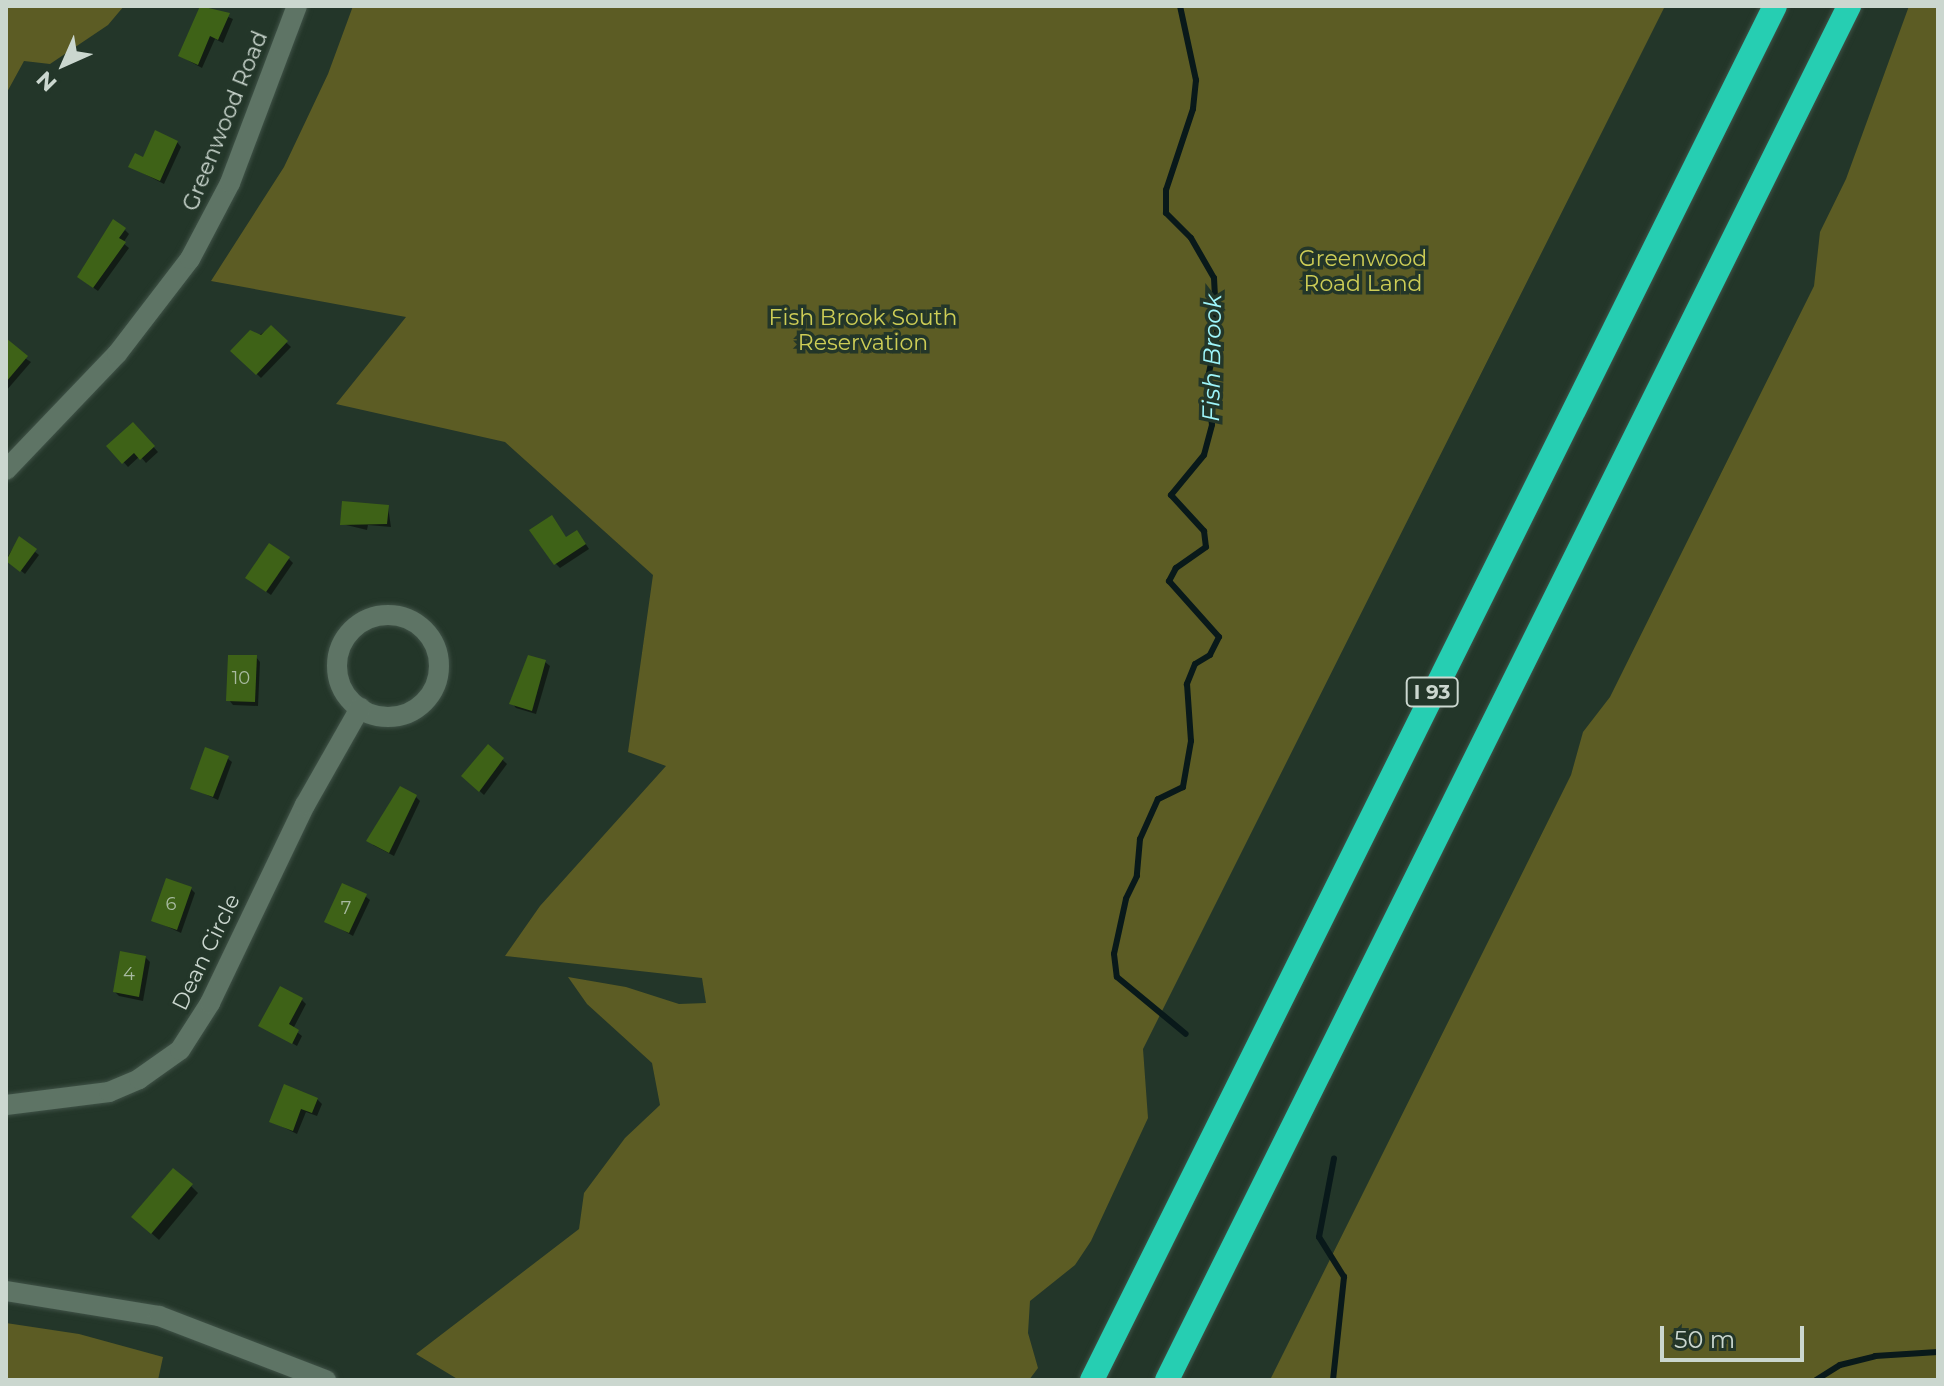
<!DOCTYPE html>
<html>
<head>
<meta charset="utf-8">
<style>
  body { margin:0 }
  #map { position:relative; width:1944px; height:1386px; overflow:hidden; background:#233629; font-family:Montserrat,sans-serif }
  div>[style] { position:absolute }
  .green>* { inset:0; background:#5c5c24 }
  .shadow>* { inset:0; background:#0007 }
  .stream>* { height:6px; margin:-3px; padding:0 3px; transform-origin:3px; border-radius:3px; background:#09191a }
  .building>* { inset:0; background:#3e6217 }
  .roads { filter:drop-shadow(0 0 2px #405247) drop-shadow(0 0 2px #405247) }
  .minor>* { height:20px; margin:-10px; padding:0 10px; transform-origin:10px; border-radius:10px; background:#5e7465 }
  .minor>.ring { margin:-10px; padding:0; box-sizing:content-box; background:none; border:20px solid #5e7465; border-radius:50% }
  .highway>* { height:24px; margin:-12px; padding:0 12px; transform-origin:12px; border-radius:12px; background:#26ceb2 }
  span { translate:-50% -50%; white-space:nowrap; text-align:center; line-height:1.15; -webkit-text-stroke:7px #233629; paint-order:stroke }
  .number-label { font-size:18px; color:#a8baa1 }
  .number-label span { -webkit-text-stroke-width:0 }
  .shield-label span { padding:2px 6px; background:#233629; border:2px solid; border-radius:6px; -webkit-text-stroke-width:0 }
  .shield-label { font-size:20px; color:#cbd7cf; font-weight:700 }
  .street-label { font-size:22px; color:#cbd7cf }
  .park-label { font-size:22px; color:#cdcd56 }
  .water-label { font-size:24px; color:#9ff6fb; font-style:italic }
  .frame { position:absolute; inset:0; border:8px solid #cbd7cf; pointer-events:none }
  .north { position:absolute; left:24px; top:24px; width:80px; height:80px; -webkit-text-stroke:6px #233629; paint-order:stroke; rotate:225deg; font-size:22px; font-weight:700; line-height:32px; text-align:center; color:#cbd7cf }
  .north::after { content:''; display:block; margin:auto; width:28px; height:36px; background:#cbd7cf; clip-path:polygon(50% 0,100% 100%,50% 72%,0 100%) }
  .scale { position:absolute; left:1660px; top:1326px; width:144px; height:36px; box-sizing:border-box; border:4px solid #cbd7cf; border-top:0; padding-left:10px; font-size:24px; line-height:28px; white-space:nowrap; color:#cbd7cf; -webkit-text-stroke:6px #233629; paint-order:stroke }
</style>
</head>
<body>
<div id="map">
  <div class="green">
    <i style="clip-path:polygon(6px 6px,124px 6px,108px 25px,50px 64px,24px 61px,6px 94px)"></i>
    <i style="clip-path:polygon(353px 6px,1665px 6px,1143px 1049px,1148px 1118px,1091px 1241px,1075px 1265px,1030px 1301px,1028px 1333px,1038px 1368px,1029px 1380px,459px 1380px,416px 1354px,579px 1229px,584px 1193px,625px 1138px,660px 1105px,652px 1063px,587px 1004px,568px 977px,626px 987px,679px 1004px,706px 1003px,702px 978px,505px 956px,540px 906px,666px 766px,628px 752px,653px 575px,505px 442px,336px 404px,406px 317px,211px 281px,284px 167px,328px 74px)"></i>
    <i style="clip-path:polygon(1909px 6px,1938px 6px,1938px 1380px,1270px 1380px,1571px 775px,1583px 732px,1610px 697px,1814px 286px,1820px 232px,1846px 179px)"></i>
    <i style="clip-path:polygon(6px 1323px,79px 1334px,163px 1357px,158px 1380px,6px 1380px)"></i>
  </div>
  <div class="shadow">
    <i style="clip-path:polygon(202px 6px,233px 19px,223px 43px,215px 39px,202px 68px,180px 56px)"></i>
    <i style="clip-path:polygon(177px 142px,181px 147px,164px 184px,131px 167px)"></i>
    <i style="clip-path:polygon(125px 230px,129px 234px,123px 243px,129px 248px,98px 291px,84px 281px)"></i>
    <i style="clip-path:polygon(271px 328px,291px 347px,261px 378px,233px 351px)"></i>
    <i style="clip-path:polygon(6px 346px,31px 362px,6px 391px)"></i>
    <i style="clip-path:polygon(133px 424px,158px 452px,146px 463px,140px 456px,128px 467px,109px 446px)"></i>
    <i style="clip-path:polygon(388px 507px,391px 527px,368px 525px,367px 530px,342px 524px)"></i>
    <i style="clip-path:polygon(581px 537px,589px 549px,560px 568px,555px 563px,567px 538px)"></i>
    <i style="clip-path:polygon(19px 539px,39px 555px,25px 574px,6px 559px)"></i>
    <i style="clip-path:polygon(289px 559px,293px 563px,271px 595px,252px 582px)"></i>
    <i style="clip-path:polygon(256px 657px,260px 662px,258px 706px,233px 705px,229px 700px)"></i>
    <i style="clip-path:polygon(545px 662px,550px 666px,536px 714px,516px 708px,512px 703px)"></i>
    <i style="clip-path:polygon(489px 747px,507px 764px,484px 795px,463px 776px)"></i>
    <i style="clip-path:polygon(227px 758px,232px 762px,218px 800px,192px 788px)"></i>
    <i style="clip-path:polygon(416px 797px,420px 801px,394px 856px,373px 845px)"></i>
    <i style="clip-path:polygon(191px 889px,195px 893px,181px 933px,153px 920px)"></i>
    <i style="clip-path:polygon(365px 896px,370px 900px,353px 936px,327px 921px)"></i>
    <i style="clip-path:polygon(145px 957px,150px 962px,143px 1001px,119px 996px,115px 992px)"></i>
    <i style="clip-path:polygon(301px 999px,306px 1004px,293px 1029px,302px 1036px,297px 1046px,261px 1025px)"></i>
    <i style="clip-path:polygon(317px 1099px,322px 1104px,317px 1116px,306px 1112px,297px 1134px,271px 1121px)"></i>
    <i style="clip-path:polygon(191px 1186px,198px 1193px,159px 1240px,140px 1223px)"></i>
  </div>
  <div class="stream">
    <i style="left:1180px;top:6px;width:76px;rotate:77.8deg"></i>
    <i style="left:1196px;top:80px;width:29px;rotate:96deg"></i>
    <i style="left:1193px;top:109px;width:85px;rotate:108.4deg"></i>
    <i style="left:1166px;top:190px;width:23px;rotate:90deg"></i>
    <i style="left:1166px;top:213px;width:35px;rotate:45deg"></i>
    <i style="left:1191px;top:238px;width:46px;rotate:60.1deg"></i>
    <i style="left:1214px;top:278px;width:58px;rotate:87deg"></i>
    <i style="left:1217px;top:336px;width:47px;rotate:102.3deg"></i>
    <i style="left:1207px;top:382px;width:43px;rotate:83.4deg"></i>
    <i style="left:1212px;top:425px;width:31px;rotate:105deg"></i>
    <i style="left:1204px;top:455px;width:52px;rotate:129.5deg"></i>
    <i style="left:1171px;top:495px;width:49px;rotate:47.5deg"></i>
    <i style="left:1204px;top:531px;width:16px;rotate:83deg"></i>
    <i style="left:1206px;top:547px;width:37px;rotate:145deg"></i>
    <i style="left:1176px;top:568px;width:15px;rotate:118deg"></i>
    <i style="left:1169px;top:581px;width:75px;rotate:48.2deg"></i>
    <i style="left:1219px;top:637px;width:20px;rotate:117deg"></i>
    <i style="left:1210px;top:655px;width:17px;rotate:149deg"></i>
    <i style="left:1195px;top:664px;width:22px;rotate:112deg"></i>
    <i style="left:1187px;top:684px;width:57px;rotate:86deg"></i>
    <i style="left:1191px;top:741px;width:47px;rotate:99.9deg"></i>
    <i style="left:1183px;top:787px;width:28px;rotate:154deg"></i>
    <i style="left:1158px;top:799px;width:44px;rotate:114.2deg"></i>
    <i style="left:1140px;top:839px;width:37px;rotate:95deg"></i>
    <i style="left:1137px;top:876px;width:25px;rotate:116deg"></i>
    <i style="left:1126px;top:899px;width:56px;rotate:102.3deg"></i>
    <i style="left:1114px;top:954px;width:23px;rotate:83deg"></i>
    <i style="left:1117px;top:977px;width:89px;rotate:39.6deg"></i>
    <i style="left:1333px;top:1380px;width:104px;rotate:-83.9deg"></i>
    <i style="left:1344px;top:1277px;width:47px;rotate:-122deg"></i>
    <i style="left:1319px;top:1237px;width:80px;rotate:-79.2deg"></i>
    <i style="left:1816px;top:1380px;width:28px;rotate:-32deg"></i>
    <i style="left:1840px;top:1365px;width:36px;rotate:-14deg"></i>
    <i style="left:1875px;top:1356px;width:63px;rotate:-3.6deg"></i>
  </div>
  <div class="building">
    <i style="clip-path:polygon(200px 6px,230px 13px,218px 40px,210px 36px,198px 65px,178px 56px)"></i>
    <i style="clip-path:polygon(155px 130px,178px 141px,160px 181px,128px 167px,135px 153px,143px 157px)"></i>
    <i style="clip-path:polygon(113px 219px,126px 228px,119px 238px,126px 242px,93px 288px,77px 277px)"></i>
    <i style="clip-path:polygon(271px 325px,288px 341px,256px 375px,230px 351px,250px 330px,261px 335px)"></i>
    <i style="clip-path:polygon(6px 338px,28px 356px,6px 382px)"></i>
    <i style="clip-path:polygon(133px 422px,155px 446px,140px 460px,134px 453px,122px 464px,106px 446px)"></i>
    <i style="clip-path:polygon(342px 501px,389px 505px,387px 524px,340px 525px)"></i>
    <i style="clip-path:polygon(552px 515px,566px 537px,577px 530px,586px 544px,554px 565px,529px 530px)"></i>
    <i style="clip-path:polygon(19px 536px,37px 549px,20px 572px,6px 561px)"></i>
    <i style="clip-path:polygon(269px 543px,290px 557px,266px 592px,245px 578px)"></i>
    <i style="clip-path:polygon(228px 655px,257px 655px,255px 702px,226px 701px)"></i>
    <i style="clip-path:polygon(528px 655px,546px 660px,532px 711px,509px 704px)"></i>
    <i style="clip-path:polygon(488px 744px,504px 758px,479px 792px,461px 776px)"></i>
    <i style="clip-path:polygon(205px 747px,229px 756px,213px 797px,190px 789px)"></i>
    <i style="clip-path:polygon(400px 786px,417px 795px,389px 853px,366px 841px)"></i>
    <i style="clip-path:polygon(166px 878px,192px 887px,177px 930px,151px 921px)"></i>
    <i style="clip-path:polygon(342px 883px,367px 894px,349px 933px,324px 922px)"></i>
    <i style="clip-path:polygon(120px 951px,146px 956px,139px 997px,113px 992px)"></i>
    <i style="clip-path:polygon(280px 986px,303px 998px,289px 1024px,299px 1030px,292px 1044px,258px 1026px)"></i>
    <i style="clip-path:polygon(284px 1084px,318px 1098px,312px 1113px,301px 1109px,293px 1131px,269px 1122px)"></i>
    <i style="clip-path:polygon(173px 1168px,193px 1184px,151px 1234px,131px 1217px)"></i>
  </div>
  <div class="roads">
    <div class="minor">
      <i style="left:6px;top:470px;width:161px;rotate:-46.3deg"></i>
      <i style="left:117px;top:354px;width:120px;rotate:-52.5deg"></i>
      <i style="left:190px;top:259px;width:86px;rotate:-62.2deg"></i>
      <i style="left:230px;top:183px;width:189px;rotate:-69.3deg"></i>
      <i class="ring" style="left:337px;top:615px;width:82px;height:82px"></i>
      <i style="left:6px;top:1105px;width:104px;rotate:-7.2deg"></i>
      <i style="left:109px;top:1092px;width:33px;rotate:-23deg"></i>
      <i style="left:139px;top:1079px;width:50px;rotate:-35.3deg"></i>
      <i style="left:180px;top:1050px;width:56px;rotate:-57.4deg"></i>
      <i style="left:210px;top:1003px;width:220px;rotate:-64.4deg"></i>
      <i style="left:305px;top:805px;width:112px;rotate:-60.4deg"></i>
      <i style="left:6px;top:1291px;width:155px;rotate:9.3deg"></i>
      <i style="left:159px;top:1316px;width:179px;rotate:21deg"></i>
    </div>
    <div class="highway">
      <i style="left:1092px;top:1380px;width:1534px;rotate:-63.57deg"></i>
      <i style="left:1167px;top:1380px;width:1534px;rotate:-63.6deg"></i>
    </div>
  </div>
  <div class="number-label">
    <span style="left:241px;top:678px">10</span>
    <span style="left:171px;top:904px">6</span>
    <span style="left:346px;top:908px">7</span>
    <span style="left:129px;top:974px">4</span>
  </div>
  <div class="shield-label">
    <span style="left:1432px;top:692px">I 93</span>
  </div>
  <div class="street-label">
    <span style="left:225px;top:121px;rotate:-68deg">Greenwood Road</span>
    <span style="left:206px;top:952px;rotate:-64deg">Dean Circle</span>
  </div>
  <div class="park-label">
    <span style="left:1363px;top:271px">Greenwood<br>Road Land</span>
    <span style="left:863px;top:330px">Fish Brook South<br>Reservation</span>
  </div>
  <div class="water-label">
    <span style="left:1212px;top:358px;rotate:-89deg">Fish Brook</span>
  </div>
  <div class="frame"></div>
  <div class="north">N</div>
  <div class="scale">50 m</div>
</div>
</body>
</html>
